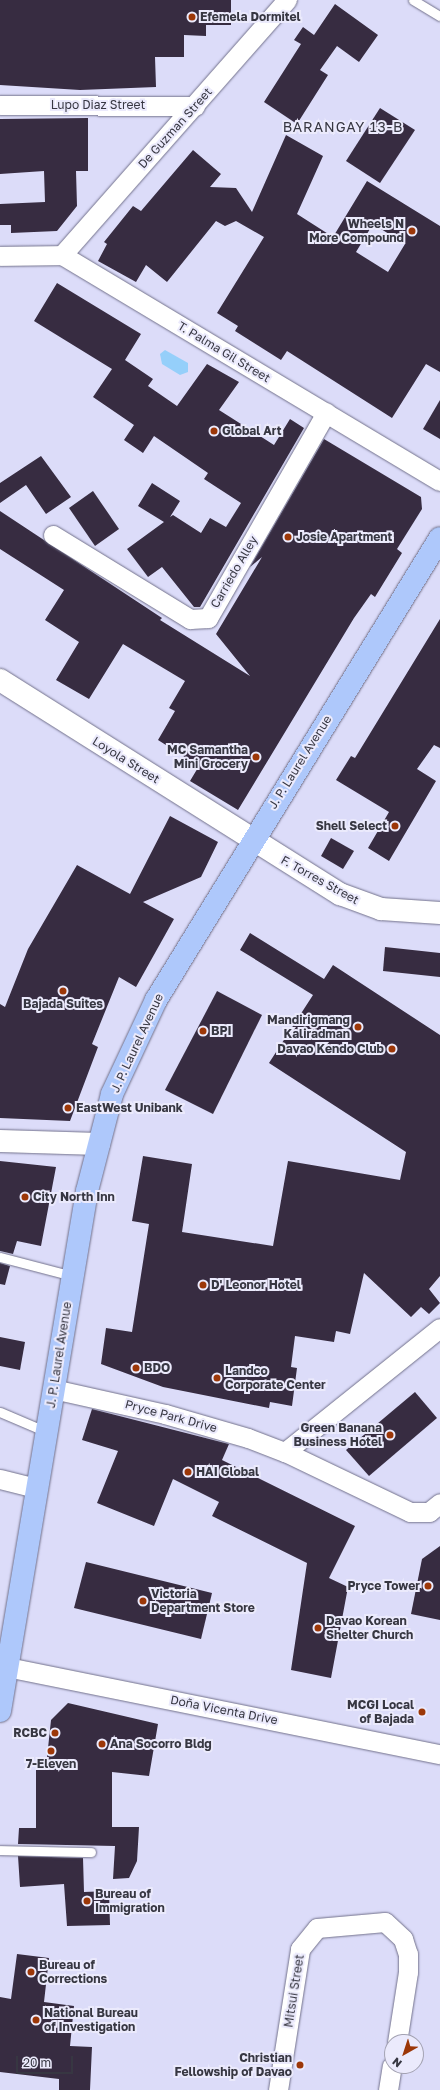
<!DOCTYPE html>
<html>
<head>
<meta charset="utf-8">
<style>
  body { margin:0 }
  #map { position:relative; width:440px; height:2090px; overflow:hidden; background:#dcdcf9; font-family:"Golos Text",sans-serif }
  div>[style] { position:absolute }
  .water>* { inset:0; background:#95cffa }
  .building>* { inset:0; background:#372c41 }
  .roads { filter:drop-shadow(0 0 1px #72718b) drop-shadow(0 0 1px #72718b) }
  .lane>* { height:9px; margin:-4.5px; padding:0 4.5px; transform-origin:4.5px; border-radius:4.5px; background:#fff }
  .street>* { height:19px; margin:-9.5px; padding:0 9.5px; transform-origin:9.5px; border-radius:9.5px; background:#fff }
  .secondary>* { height:22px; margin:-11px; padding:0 11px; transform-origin:11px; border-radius:11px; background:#fff }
  .primary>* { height:22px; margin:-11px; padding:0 11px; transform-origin:11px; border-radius:11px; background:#aec8fb }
  .dots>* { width:11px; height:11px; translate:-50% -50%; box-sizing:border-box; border:2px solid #ebeafc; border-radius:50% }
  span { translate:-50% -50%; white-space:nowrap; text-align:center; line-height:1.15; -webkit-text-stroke:4px #ebeafc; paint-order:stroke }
  .poi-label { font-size:12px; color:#373742; font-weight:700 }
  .left { translate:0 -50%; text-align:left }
  .right { translate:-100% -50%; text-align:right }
  .street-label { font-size:12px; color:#373742 }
  .quarter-label { font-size:14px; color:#373742; letter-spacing:1px }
  .north { position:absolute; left:384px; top:2034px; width:40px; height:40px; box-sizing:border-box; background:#ebeafc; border:1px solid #a3a2b2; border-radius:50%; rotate:219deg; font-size:11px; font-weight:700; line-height:16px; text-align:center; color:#373742 }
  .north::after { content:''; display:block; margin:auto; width:14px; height:18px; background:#9c3708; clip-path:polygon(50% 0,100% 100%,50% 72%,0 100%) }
  .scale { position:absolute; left:16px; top:2056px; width:57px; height:18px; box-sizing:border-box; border:2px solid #373742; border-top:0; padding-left:5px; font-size:12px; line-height:14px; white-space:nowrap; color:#373742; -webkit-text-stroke:3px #ebeafc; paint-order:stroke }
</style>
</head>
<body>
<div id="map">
  <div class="water">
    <i style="clip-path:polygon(165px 350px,188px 363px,188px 372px,180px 375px,162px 364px,160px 354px)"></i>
  </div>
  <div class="building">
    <i style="clip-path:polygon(0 0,231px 0,231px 25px,206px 25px,206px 36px,184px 35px,184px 57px,155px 57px,156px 87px,80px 90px,0 85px)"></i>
    <i style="clip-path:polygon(335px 4px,378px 35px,359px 62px,337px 46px,320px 70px,328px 75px,297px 124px,264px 102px,301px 44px,294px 40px,303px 27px,314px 35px)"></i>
    <i style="clip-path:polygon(380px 108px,415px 130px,380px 183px,346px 161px)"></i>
    <i style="clip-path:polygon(88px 118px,88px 171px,76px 171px,77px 206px,57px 231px,11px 233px,11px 225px,0 225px,0 204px,45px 202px,44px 171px,0 174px,0 119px)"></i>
    <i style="clip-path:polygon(evenodd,286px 135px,323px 156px,297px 214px,333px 237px,367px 181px,440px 226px,440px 372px,426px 364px,392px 418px,287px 351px,281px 360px,235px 331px,238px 326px,217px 313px,264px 237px,236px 221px,225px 226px,216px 221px,167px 282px,146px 265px,136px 282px,98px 261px,107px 244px,104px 242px,133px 206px,141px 211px,193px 150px,221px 174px,210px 187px,236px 188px,252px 212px,286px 135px,373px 224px,405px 244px,388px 272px,356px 252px,373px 224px)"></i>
    <i style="clip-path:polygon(57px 283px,141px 334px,125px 360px,153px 379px,148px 386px,177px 406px,207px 364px,239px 382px,219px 410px,274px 445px,290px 419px,304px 428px,200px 607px,194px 607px,162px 567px,148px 577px,127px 549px,164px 522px,138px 506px,152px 483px,180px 501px,170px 517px,173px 515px,201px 533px,210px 518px,226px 527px,241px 503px,204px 479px,208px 473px,154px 436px,143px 453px,124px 440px,134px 425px,93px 397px,112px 369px,34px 321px)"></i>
    <i style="clip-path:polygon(440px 400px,440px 439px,423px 429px)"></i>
    <i style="clip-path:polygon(324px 439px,421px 497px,422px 509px,397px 549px,402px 553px,375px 597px,371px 594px,354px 618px,238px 810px,190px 781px,199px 766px,158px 740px,175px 711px,169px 708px,185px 681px,123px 644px,89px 699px,56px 680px,79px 642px,45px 620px,64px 590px,0 549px,0 511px,162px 618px,160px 620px,250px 676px,216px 634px,262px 557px,250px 567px)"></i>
    <i style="clip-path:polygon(41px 456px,71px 497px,46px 514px,26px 485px,0 503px,0 483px)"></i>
    <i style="clip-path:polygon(93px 491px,119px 529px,95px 546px,69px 508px)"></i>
    <i style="clip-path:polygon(440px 619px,440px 748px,434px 745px,417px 769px,436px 781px,389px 861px,368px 848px,389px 812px,336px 780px,351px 756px,355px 758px)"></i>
    <i style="clip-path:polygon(170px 816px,218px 842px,201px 877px,143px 902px,174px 919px,136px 987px,119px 977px,92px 1044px,98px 1047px,70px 1121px,0 1118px,0 1004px,5px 1007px,28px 949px,77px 865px,130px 894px)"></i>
    <i style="clip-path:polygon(331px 838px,354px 851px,343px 869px,321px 856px)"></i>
    <i style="clip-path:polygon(250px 933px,324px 979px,333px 965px,440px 1035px,440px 1276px,429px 1289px,440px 1303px,429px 1314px,421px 1307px,411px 1317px,364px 1273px,350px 1334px,336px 1331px,334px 1342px,295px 1336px,291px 1367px,297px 1368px,292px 1406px,270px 1402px,269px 1408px,163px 1387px,101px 1364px,106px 1328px,132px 1332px,149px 1224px,132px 1221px,143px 1156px,192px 1164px,182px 1232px,273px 1246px,288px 1161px,400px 1180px,406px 1152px,269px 1063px,313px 995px,240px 950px)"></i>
    <i style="clip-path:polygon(385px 947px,440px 953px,440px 977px,383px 971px)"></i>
    <i style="clip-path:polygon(217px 991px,262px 1015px,213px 1114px,165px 1090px)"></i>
    <i style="clip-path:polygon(0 1161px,56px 1167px,41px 1246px,17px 1241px,13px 1254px,0 1251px)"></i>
    <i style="clip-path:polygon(0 1263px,10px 1266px,5px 1285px,0 1284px)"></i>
    <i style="clip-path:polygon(0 1337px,25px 1342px,20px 1370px,0 1366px)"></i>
    <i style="clip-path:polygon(415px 1392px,437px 1418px,369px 1476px,346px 1450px)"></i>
    <i style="clip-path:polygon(92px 1409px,229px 1444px,222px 1460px,355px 1526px,329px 1578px,348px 1587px,331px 1678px,291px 1670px,307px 1563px,212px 1516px,219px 1502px,173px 1479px,154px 1526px,97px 1503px,118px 1451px,82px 1440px)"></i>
    <i style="clip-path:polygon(440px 1546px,440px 1620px,411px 1614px,422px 1559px)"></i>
    <i style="clip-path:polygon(86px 1562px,212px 1593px,201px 1639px,74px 1608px)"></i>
    <i style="clip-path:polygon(68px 1703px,158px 1724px,149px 1776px,112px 1772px,112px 1827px,139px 1827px,137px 1861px,129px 1878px,113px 1879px,115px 1846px,18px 1844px,19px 1828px,36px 1828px,36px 1765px,46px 1767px,51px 1720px)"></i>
    <i style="clip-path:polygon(18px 1856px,83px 1858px,84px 1892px,109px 1891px,110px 1925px,67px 1926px,64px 1884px,20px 1887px)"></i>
    <i style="clip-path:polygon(17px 1954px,49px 1958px,44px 2002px,74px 2006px,70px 2046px,92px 2047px,90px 2090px,59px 2090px,59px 2079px,0 2072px,0 1997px,11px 1999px)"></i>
  </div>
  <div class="roads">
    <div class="lane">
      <i style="left:413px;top:0;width:31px;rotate:31deg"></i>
      <i style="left:0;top:1257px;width:75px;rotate:14.6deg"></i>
      <i style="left:0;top:1412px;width:51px;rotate:23.1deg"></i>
      <i style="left:0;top:1850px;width:91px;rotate:1.3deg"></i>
    </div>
    <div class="street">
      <i style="left:0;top:105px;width:195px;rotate:0.3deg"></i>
      <i style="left:62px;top:255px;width:340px;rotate:-48.6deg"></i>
      <i style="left:0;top:256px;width:62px;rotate:-0.9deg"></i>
      <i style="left:62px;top:255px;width:440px;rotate:30.9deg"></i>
      <i style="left:53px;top:535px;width:161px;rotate:31.5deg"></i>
      <i style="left:190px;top:619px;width:18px;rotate:-3deg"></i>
      <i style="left:208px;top:618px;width:237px;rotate:-60.1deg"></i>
      <i style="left:53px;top:1389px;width:115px;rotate:12.6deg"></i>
      <i style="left:165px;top:1414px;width:86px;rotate:16.1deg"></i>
      <i style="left:248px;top:1438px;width:40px;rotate:21deg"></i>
      <i style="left:285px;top:1452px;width:139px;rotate:25.6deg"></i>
      <i style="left:410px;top:1512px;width:19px"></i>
      <i style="left:429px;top:1512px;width:14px;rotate:-39deg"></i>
      <i style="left:285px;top:1452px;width:198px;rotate:-38.7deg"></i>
      <i style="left:0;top:1479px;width:38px;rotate:14deg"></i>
      <i style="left:7px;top:1667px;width:442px;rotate:11.4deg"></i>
      <i style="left:278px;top:2090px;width:143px;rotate:-81.1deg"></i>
      <i style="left:300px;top:1949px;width:27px;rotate:-51deg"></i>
      <i style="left:317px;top:1928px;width:68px;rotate:-5deg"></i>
      <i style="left:385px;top:1922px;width:25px;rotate:43deg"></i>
      <i style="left:403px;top:1939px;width:16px;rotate:72deg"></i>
      <i style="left:408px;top:1954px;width:18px;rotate:90deg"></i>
      <i style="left:408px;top:1972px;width:71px;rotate:98.9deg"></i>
      <i style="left:388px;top:2090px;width:24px;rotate:-81deg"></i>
    </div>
    <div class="secondary">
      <i style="left:0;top:680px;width:402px;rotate:32.2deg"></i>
      <i style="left:340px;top:894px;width:44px;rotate:20.1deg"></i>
      <i style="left:381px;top:909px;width:59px;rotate:3.9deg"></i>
      <i style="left:0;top:1141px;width:99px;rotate:1.7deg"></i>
    </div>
    <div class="primary">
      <i style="left:0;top:1711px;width:527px;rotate:-80.5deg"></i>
      <i style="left:87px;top:1191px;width:100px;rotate:-75.5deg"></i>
      <i style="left:112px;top:1094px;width:104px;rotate:-64.9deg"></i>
      <i style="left:156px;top:1000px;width:542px;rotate:-58.42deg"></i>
    </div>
  </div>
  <div class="dots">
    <i style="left:192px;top:17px;background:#9c3708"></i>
    <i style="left:412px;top:231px;background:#9c3708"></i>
    <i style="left:214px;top:431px;background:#9c3708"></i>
    <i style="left:288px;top:537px;background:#9c3708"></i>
    <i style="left:256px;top:757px;background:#9c3708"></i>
    <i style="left:395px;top:826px;background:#9c3708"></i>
    <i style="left:63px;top:991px;background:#9c3708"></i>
    <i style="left:358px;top:1027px;background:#9c3708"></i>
    <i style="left:203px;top:1031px;background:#9c3708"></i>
    <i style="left:392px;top:1049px;background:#9c3708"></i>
    <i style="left:68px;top:1108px;background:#9c3708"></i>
    <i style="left:25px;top:1197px;background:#9c3708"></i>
    <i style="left:203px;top:1285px;background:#9c3708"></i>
    <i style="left:136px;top:1368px;background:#9c3708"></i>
    <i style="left:217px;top:1378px;background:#9c3708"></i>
    <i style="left:390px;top:1435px;background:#9c3708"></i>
    <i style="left:188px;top:1472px;background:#9c3708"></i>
    <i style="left:428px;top:1586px;background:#9c3708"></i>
    <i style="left:143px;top:1601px;background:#9c3708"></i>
    <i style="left:318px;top:1628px;background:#9c3708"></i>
    <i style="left:422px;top:1712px;background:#9c3708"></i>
    <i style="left:55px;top:1733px;background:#9c3708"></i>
    <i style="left:102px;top:1744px;background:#9c3708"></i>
    <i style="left:51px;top:1751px;background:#9c3708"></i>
    <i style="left:87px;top:1901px;background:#9c3708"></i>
    <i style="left:31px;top:1972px;background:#9c3708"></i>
    <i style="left:36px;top:2020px;background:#9c3708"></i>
    <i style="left:300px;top:2065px;background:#9c3708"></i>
  </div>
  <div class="poi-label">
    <span class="left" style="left:200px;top:17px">Efemela Dormitel</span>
    <span class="right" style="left:404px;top:231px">Wheels N<br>More Compound</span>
    <span class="left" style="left:222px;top:431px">Global Art</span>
    <span class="left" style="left:296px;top:537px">Josie Apartment</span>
    <span class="right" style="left:248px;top:757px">MC Samantha<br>Mini Grocery</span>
    <span class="right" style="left:387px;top:826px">Shell Select</span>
    <span style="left:63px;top:1004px">Bajada Suites</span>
    <span class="right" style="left:350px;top:1027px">Mandirigmang<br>Kaliradman</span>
    <span class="left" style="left:211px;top:1031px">BPI</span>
    <span class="right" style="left:384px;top:1049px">Davao Kendo Club</span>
    <span class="left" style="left:76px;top:1108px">EastWest Unibank</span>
    <span class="left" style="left:33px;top:1197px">City North Inn</span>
    <span class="left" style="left:211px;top:1285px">D' Leonor Hotel</span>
    <span class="left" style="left:144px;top:1368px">BDO</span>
    <span class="left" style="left:225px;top:1378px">Landco<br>Corporate Center</span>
    <span class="right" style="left:382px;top:1435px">Green Banana<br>Business Hotel</span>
    <span class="left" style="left:196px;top:1472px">HAI Global</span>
    <span class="right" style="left:420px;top:1586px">Pryce Tower</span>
    <span class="left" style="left:151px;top:1601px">Victoria<br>Department Store</span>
    <span class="left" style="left:326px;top:1628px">Davao Korean<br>Shelter Church</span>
    <span class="right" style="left:414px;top:1712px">MCGI Local<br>of Bajada</span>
    <span class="right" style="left:47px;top:1733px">RCBC</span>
    <span class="left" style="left:110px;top:1744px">Ana Socorro Bldg</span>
    <span style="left:51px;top:1764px">7-Eleven</span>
    <span class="left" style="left:95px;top:1901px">Bureau of<br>Immigration</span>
    <span class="left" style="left:39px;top:1972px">Bureau of<br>Corrections</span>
    <span class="left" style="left:44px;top:2020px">National Bureau<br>of Investigation</span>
    <span class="right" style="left:292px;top:2065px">Christian<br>Fellowship of Davao</span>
  </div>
  <div class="street-label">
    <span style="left:98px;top:105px">Lupo Diaz Street</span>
    <span style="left:175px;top:128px;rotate:-48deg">De Guzman Street</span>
    <span style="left:224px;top:352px;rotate:31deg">T. Palma Gil Street</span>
    <span style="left:234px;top:572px;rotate:-60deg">Carriedo Alley</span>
    <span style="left:126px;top:760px;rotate:32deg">Loyola Street</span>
    <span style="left:300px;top:762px;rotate:-58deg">J. P. Laurel Avenue</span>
    <span style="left:320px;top:880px;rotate:29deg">F. Torres Street</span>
    <span style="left:137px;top:1043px;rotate:-65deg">J. P. Laurel Avenue</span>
    <span style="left:59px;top:1355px;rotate:-81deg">J. P. Laurel Avenue</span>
    <span style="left:171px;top:1416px;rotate:15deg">Pryce Park Drive</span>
    <span style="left:224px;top:1710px;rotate:11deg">Doña Vicenta Drive</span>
    <span style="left:294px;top:1991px;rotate:-81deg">Mitsui Street</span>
  </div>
  <div class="quarter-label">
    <span style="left:343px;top:127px">BARANGAY 13-B</span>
  </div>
  <div class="north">N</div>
  <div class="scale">20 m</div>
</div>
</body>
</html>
